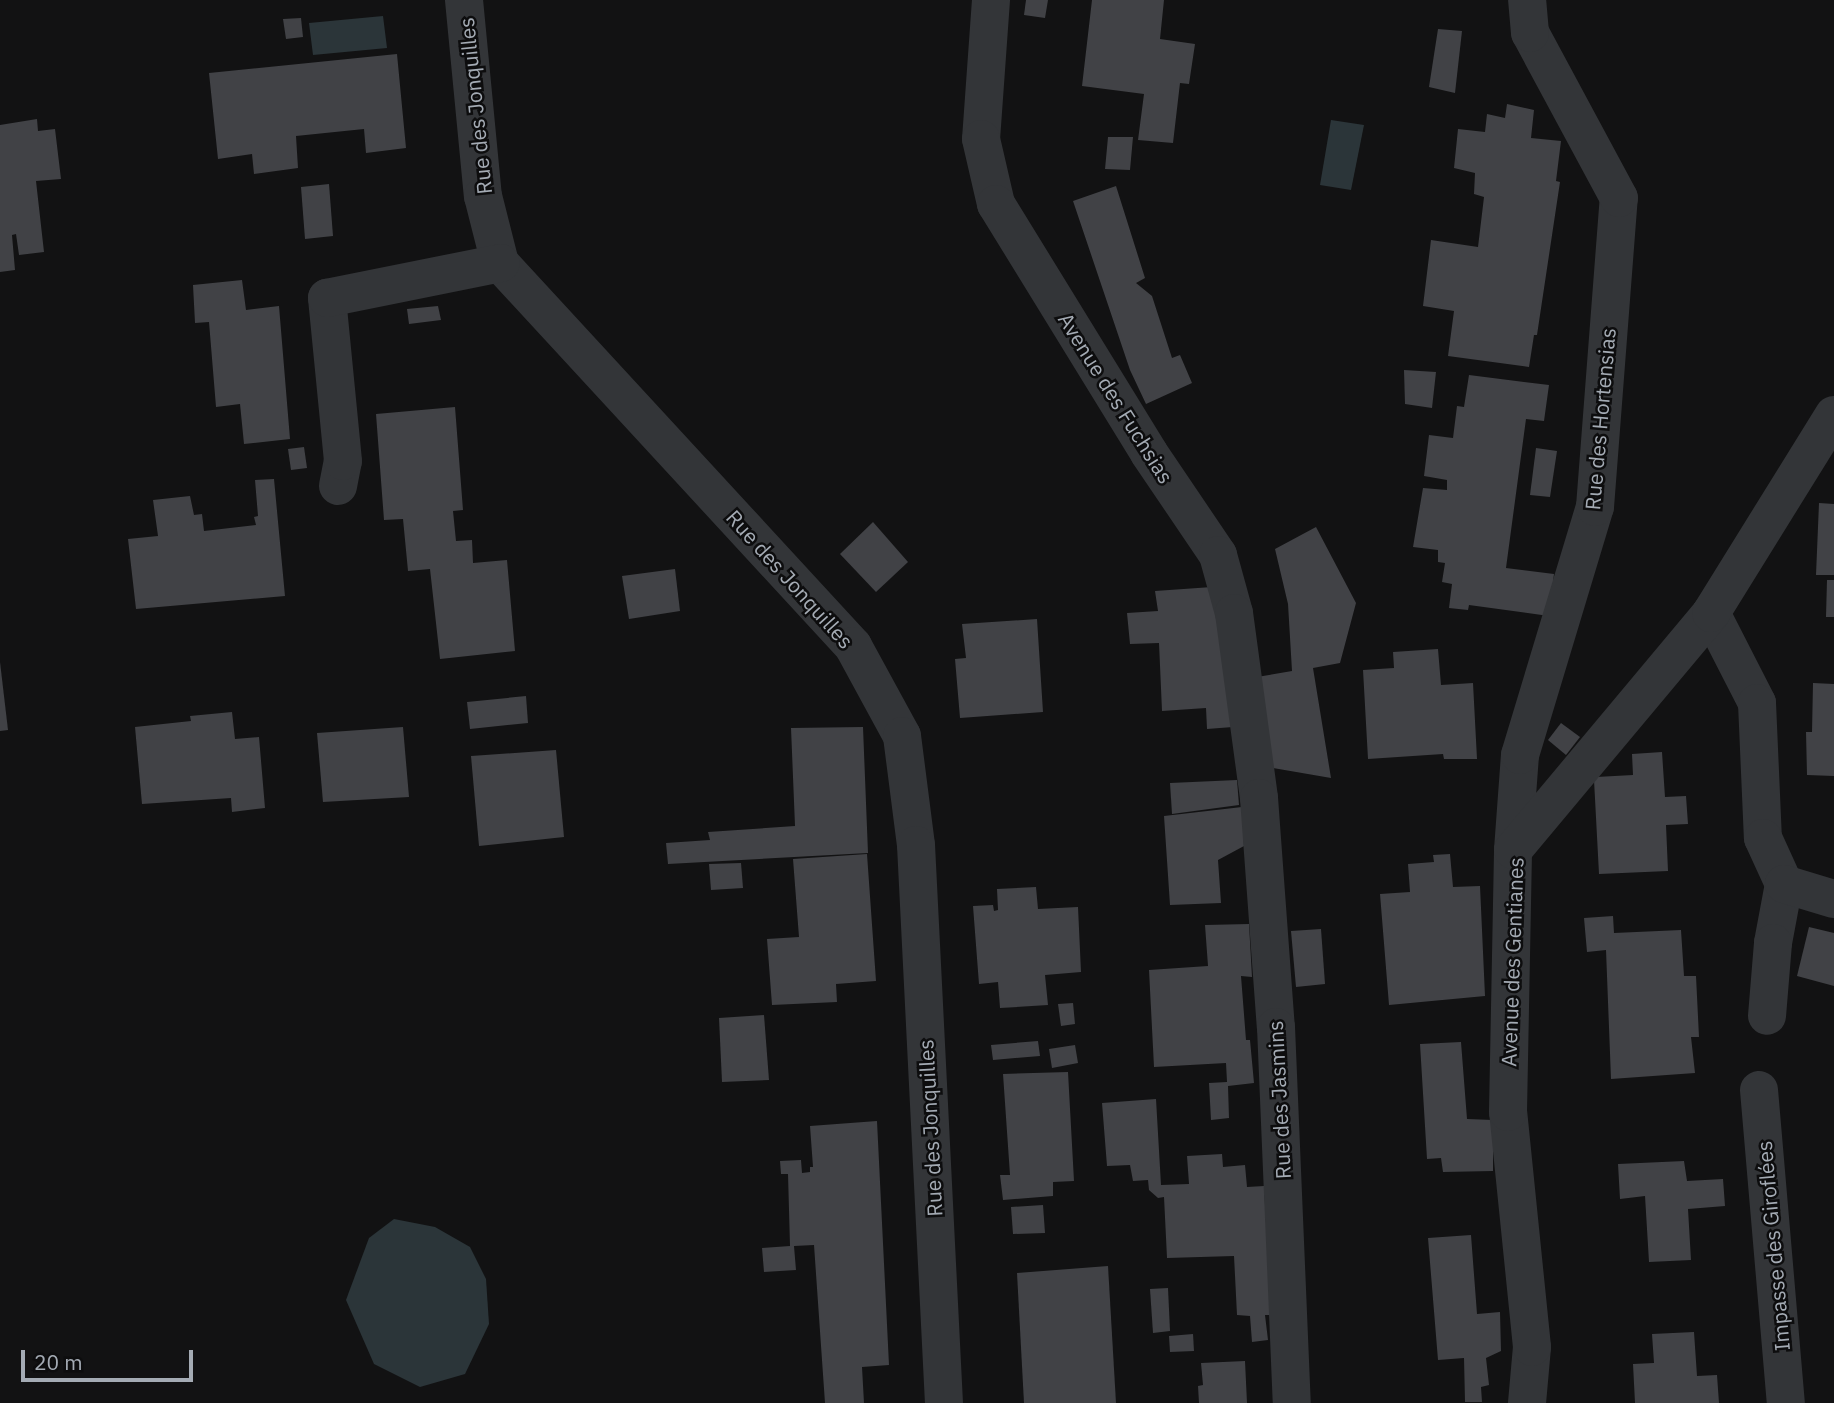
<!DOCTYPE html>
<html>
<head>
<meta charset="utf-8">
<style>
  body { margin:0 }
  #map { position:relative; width:1834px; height:1403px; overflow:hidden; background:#121213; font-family:"IBM Plex Sans",sans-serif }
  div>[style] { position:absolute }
  .water>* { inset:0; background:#2b3539 }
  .building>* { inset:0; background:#414246 }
  .minor>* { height:38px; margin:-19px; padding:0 19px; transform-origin:19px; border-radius:19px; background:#333538 }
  span { translate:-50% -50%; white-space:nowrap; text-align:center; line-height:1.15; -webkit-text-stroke:5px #0d0d0e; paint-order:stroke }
  .street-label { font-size:21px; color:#a4abb4 }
  .scale { position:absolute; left:21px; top:1350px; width:172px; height:32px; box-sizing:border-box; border:4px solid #a4abb4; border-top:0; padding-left:9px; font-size:21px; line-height:24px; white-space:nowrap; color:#a4abb4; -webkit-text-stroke:5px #0d0d0e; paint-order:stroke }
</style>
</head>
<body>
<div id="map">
  <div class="water">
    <i style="clip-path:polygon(383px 16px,387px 48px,313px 55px,309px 23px)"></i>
    <i style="clip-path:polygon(1331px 120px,1364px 125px,1351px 190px,1320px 185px)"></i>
    <i style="clip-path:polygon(394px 1219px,435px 1227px,470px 1247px,486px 1279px,489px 1324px,465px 1374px,420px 1387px,374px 1364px,346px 1300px,369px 1238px)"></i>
  </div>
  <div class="building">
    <i style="clip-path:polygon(1026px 0,1048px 0,1045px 18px,1024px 15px)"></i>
    <i style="clip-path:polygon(1092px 0,1164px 0,1160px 39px,1195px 44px,1189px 84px,1180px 83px,1173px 143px,1138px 140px,1144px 94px,1082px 86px)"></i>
    <i style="clip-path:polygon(301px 18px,303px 37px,286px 39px,283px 19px)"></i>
    <i style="clip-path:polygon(1438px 29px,1462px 31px,1455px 93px,1429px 87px)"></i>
    <i style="clip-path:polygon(397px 54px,406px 148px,366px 153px,364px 129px,296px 136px,298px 168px,254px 174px,252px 154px,218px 159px,209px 73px)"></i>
    <i style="clip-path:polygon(1507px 104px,1534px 110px,1531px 138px,1561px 141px,1556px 181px,1560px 182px,1537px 335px,1534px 335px,1529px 367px,1448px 356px,1454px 311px,1423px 306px,1431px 240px,1478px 247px,1484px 197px,1474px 194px,1475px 173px,1454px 168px,1458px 129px,1485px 132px,1487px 114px,1505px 118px)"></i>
    <i style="clip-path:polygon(37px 119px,38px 131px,55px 129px,61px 179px,36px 181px,44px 252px,19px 255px,16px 234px,12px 235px,15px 270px,0 272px,0 125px)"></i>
    <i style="clip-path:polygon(1108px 137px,1133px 137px,1130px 170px,1105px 169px)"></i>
    <i style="clip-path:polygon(329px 184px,333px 236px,305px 239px,301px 187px)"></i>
    <i style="clip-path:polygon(1116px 186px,1145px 278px,1136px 283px,1152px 296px,1172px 358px,1180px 355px,1192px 383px,1146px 404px,1130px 370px,1073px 201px)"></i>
    <i style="clip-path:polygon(242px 280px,246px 310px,279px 306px,290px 439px,244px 444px,240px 404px,216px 407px,209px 322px,195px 323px,193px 285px)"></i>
    <i style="clip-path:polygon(438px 306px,441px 320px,409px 324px,407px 309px)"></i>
    <i style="clip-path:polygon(1404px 370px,1436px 372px,1432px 408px,1405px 404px)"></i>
    <i style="clip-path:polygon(1469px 375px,1549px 385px,1544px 421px,1526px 419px,1506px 568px,1554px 574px,1549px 616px,1469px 605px,1468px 610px,1449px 608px,1452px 584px,1442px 582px,1445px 563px,1438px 562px,1438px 550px,1413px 547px,1423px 488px,1447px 490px,1447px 480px,1424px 476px,1429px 435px,1453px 438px,1457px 406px,1464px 407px)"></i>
    <i style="clip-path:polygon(455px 407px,463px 510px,453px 511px,456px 541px,472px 540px,473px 563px,507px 560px,515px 651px,440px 659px,430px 569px,408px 571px,403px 519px,384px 520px,376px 414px)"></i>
    <i style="clip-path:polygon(304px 447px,307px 468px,291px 470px,288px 449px)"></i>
    <i style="clip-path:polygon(1536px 448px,1557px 451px,1550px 497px,1530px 495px)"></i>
    <i style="clip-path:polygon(274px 479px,285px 596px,136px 609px,128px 539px,158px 536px,153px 500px,190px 496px,194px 515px,202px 514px,204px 531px,256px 525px,254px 517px,258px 516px,255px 480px)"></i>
    <i style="clip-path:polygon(1819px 503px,1834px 504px,1834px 575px,1816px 575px)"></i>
    <i style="clip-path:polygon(873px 522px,908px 562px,876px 592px,840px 554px)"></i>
    <i style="clip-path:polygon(1316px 527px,1356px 603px,1340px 663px,1313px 668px,1331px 778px,1273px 768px,1257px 677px,1292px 671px,1288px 604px,1275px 549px)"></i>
    <i style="clip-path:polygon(675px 569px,680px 611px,629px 619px,622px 576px)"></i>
    <i style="clip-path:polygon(1827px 580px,1834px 580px,1834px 617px,1826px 617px)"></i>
    <i style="clip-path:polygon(1212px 587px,1233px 727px,1207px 729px,1206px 708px,1162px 711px,1159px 643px,1130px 644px,1127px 613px,1158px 611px,1155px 591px)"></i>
    <i style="clip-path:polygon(1037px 619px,1043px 712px,960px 718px,955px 659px,966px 658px,962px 624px)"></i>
    <i style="clip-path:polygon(1438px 649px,1441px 685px,1473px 683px,1477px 759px,1444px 759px,1443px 754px,1368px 759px,1363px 670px,1394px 668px,1393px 652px)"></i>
    <i style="clip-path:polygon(0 662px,8px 730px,0 731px)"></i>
    <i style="clip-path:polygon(1813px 683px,1834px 684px,1834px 776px,1807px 775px,1806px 732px,1812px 732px)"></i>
    <i style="clip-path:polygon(526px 696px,528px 723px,470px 729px,467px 702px)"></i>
    <i style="clip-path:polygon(232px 712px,235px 739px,259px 737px,265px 808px,232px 812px,231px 798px,142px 804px,135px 727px,191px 721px,190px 716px)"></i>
    <i style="clip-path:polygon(1561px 723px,1580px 737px,1566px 755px,1548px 740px)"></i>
    <i style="clip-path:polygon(403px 727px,409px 797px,323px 802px,317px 733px)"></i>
    <i style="clip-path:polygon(863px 727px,868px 853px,668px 864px,666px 843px,710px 840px,708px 832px,795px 826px,791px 728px)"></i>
    <i style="clip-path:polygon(556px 750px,564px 837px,479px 846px,471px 756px)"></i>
    <i style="clip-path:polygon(1662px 752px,1665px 797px,1686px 796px,1688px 824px,1666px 825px,1668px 871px,1599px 874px,1594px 780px,1596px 777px,1633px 775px,1632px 754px)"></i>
    <i style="clip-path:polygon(1237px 780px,1239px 805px,1172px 814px,1170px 783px)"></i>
    <i style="clip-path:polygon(1242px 807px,1244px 846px,1218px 860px,1221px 903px,1170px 905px,1164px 816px)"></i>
    <i style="clip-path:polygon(867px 854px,876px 981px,836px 984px,837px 1002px,772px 1005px,767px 939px,799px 937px,793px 859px)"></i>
    <i style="clip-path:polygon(1450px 854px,1453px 887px,1480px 886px,1485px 996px,1389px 1005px,1380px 894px,1410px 892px,1408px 864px,1434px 862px,1433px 855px)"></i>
    <i style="clip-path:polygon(741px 863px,743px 888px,711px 890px,709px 864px)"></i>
    <i style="clip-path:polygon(1036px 887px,1038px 909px,1078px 907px,1081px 972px,1045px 975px,1048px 1005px,1000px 1008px,998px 982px,979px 984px,973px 906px,993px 905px,994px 911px,998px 910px,997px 889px)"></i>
    <i style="clip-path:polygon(1613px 916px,1614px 933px,1681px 930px,1684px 976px,1696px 976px,1699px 1037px,1691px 1037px,1695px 1073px,1611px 1079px,1606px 950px,1587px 952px,1584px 918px)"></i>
    <i style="clip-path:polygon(1249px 924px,1252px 977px,1241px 976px,1246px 1040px,1250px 1040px,1254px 1083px,1228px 1086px,1229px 1118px,1211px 1120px,1209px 1083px,1227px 1082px,1226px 1063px,1154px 1067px,1149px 970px,1208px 966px,1205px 925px)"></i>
    <i style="clip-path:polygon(1809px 927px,1834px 933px,1834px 986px,1797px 976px)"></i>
    <i style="clip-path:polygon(1321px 929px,1325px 984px,1296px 987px,1291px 931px)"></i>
    <i style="clip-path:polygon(1073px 1003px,1075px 1024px,1061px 1026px,1058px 1004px)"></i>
    <i style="clip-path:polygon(764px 1015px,769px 1080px,722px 1082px,719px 1018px)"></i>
    <i style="clip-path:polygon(1038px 1041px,1040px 1056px,993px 1060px,991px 1045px)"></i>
    <i style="clip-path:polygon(1461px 1042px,1467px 1119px,1493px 1120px,1493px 1171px,1443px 1172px,1441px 1158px,1427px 1159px,1420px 1044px)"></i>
    <i style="clip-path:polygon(1075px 1045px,1078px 1063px,1052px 1068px,1049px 1049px)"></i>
    <i style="clip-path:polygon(1068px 1072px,1074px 1181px,1053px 1182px,1053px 1196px,1003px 1200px,1000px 1175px,1010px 1175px,1003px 1074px)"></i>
    <i style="clip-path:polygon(1156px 1099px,1161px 1185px,1189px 1184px,1187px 1156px,1222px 1154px,1223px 1167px,1245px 1165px,1247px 1187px,1264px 1186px,1271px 1315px,1265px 1315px,1268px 1340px,1252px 1342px,1250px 1316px,1237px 1315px,1234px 1256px,1167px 1258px,1164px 1197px,1158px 1198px,1149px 1190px,1148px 1180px,1133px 1181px,1130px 1165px,1107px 1166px,1102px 1103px)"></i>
    <i style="clip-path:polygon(877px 1121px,889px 1365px,862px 1367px,864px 1403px,825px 1403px,814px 1245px,794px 1246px,796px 1270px,764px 1272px,762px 1248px,790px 1246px,788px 1174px,781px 1174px,780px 1161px,801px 1160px,802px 1173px,810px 1172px,810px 1167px,813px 1167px,810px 1126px)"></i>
    <i style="clip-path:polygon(1684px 1161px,1687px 1181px,1723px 1179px,1725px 1206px,1688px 1209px,1691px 1260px,1649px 1262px,1645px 1196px,1620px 1199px,1618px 1164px)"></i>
    <i style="clip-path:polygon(1043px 1205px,1045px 1233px,1013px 1234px,1011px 1207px)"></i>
    <i style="clip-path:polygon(1471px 1235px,1477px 1314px,1500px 1312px,1501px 1351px,1486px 1358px,1489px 1385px,1481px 1387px,1482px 1402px,1465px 1402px,1464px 1358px,1438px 1360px,1428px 1238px)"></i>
    <i style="clip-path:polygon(1108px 1266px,1116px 1403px,1024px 1403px,1017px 1273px)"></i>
    <i style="clip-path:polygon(1168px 1288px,1170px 1331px,1153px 1333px,1150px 1289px)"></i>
    <i style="clip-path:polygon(1694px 1332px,1697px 1376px,1717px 1375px,1719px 1403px,1635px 1403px,1633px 1364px,1654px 1363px,1652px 1334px)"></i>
    <i style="clip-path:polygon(1193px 1334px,1194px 1351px,1170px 1352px,1169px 1336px)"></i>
    <i style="clip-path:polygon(1245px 1361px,1247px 1403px,1199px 1403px,1198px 1386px,1203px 1385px,1201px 1363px)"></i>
  </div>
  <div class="minor">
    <i style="left:464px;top:0;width:197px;rotate:84.5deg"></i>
    <i style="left:483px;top:196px;width:69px;rotate:75.8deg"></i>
    <i style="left:500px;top:263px;width:521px;rotate:47.33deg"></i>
    <i style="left:853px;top:646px;width:102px;rotate:61.4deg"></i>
    <i style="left:902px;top:736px;width:110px;rotate:82.7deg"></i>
    <i style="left:916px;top:845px;width:559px;rotate:87.13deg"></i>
    <i style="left:991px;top:0;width:139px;rotate:94.1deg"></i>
    <i style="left:981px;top:139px;width:67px;rotate:77deg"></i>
    <i style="left:996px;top:204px;width:292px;rotate:58.4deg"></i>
    <i style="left:1149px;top:453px;width:123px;rotate:55.9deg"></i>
    <i style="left:1218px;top:555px;width:60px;rotate:74.6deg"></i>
    <i style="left:1234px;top:613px;width:187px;rotate:82.3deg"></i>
    <i style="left:1259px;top:798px;width:230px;rotate:85.8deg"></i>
    <i style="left:1276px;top:1027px;width:376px;rotate:87.6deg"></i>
    <i style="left:338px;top:486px;width:25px;rotate:-79deg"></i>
    <i style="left:343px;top:461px;width:164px;rotate:-95.6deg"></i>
    <i style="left:327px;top:298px;width:177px;rotate:-11.4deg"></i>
    <i style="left:1711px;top:613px;width:101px;rotate:62.9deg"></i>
    <i style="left:1757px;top:703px;width:135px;rotate:87.5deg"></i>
    <i style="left:1763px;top:838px;width:51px;rotate:65.5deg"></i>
    <i style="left:1784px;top:884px;width:60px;rotate:100.6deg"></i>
    <i style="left:1773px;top:943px;width:73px;rotate:94.7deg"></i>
    <i style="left:1513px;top:850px;width:95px;rotate:-85.8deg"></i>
    <i style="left:1520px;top:755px;width:259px;rotate:-73.2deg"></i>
    <i style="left:1595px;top:507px;width:310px;rotate:-85.6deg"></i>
    <i style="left:1619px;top:198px;width:187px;rotate:-118.3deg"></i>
    <i style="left:1530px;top:33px;width:33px;rotate:-95deg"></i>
    <i style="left:1784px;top:884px;width:52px;rotate:16.7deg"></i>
    <i style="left:1759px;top:1090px;width:314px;rotate:85.1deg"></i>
    <i style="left:1527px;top:1403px;width:56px;rotate:-84.9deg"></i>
    <i style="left:1532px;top:1347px;width:236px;rotate:-95.8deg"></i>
    <i style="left:1508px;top:1112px;width:262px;rotate:-88.9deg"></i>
    <i style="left:1513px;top:850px;width:309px;rotate:-50.1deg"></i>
    <i style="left:1711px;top:613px;width:233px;rotate:-58.2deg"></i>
  </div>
  <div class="street-label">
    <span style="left:475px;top:106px;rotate:-96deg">Rue des Jonquilles</span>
    <span style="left:1116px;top:398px;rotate:58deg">Avenue des Fuchsias</span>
    <span style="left:1600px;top:419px;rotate:-85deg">Rue des Hortensias</span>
    <span style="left:790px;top:579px;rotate:48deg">Rue des Jonquilles</span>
    <span style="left:1512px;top:962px;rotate:-88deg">Avenue des Gentianes</span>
    <span style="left:1279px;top:1100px;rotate:-93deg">Rue des Jasmins</span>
    <span style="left:930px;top:1128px;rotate:-93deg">Rue des Jonquilles</span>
    <span style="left:1773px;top:1246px;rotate:-95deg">Impasse des Giroflées</span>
  </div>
  <div class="scale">20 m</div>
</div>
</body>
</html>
